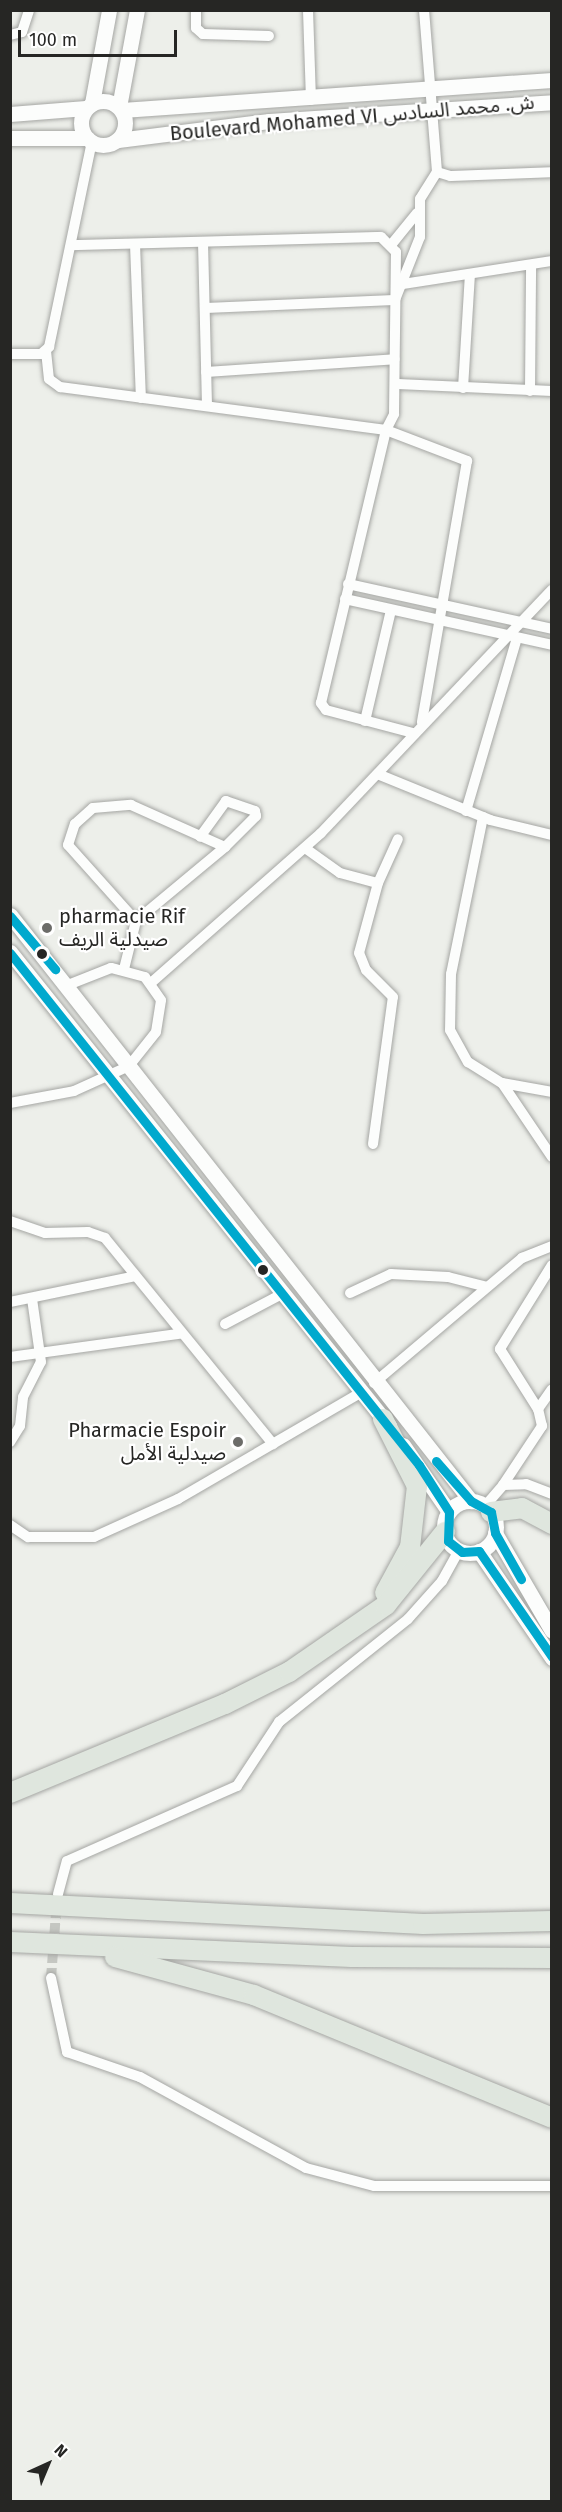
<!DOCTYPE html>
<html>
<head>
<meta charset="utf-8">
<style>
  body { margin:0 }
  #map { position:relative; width:562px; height:2512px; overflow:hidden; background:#edefea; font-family:"Fira Sans","Noto Sans Arabic",sans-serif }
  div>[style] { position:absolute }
  .street-tunnel>* { height:10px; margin-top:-5px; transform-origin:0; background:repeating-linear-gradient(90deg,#c5c7c2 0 10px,transparent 0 15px) }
  .roads { filter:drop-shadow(0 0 2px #a5a6a3) drop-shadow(0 0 2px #a5a6a3) }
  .street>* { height:10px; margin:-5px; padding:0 5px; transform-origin:5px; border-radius:5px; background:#fcfdfc }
  .secondary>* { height:15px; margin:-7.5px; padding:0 7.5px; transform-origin:7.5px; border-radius:7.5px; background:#fcfdfc }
  .secondary>.ring { margin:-7.5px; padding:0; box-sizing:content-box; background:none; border:15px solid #fcfdfc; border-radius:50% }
  .highway>* { height:20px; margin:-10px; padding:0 10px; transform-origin:10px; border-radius:10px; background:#dfe6de }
  .bus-1>* { height:9px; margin:-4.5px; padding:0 4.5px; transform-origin:4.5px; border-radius:4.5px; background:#00a9ce }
  .dots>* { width:16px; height:16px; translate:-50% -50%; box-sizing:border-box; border:3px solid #fff; border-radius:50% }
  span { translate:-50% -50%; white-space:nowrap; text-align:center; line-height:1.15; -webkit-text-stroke:4.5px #fff; paint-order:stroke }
  .street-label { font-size:20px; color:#262624 }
  .poi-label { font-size:20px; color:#262624 }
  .left { translate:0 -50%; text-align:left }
  .right { translate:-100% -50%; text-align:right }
  .frame { position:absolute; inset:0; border:12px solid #262624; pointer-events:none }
  .north { position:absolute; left:18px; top:2434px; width:60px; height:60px; -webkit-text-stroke:4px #fff; paint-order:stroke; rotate:44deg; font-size:16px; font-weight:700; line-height:24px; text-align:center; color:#262624 }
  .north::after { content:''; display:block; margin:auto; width:21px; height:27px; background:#262624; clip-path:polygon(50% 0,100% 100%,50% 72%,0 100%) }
  .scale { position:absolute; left:18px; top:30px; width:159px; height:27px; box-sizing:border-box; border:3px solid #262624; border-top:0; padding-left:8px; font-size:18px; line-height:21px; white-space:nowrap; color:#262624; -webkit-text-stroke:4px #fff; paint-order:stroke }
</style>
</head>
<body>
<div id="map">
  <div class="street-tunnel">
    <i style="left:51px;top:1978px;width:78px;rotate:-85.6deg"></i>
  </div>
  <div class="roads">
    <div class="street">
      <i style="left:196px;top:10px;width:18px;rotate:90deg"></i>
      <i style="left:196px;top:28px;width:9px;rotate:41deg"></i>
      <i style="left:203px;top:34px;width:66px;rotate:1.7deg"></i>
      <i style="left:308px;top:10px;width:90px;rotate:88.1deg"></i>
      <i style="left:424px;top:10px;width:163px;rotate:85.4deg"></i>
      <i style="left:437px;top:172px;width:14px;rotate:17deg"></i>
      <i style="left:450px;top:176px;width:102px;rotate:-2.2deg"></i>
      <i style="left:10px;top:35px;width:12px;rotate:-14deg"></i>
      <i style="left:22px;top:32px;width:23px;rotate:-72deg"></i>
      <i style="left:203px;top:242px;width:164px;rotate:88.6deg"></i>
      <i style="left:135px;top:244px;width:154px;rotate:87.8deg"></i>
      <i style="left:391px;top:245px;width:41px;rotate:-50.9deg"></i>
      <i style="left:403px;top:284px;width:151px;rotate:-8.8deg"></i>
      <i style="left:205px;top:308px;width:190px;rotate:-2.4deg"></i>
      <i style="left:395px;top:300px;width:68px;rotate:-68.4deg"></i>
      <i style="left:420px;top:237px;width:38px;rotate:-90deg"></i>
      <i style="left:420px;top:199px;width:32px;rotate:-58deg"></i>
      <i style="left:46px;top:351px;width:28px;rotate:84deg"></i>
      <i style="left:49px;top:379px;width:14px;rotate:36deg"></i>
      <i style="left:60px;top:387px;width:329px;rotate:7.5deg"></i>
      <i style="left:386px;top:430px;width:18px;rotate:-63deg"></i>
      <i style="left:394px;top:414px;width:162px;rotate:-89.3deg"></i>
      <i style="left:396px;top:252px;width:21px;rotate:-135deg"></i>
      <i style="left:381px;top:237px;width:307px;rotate:178.5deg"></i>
      <i style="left:10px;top:354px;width:31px"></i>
      <i style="left:41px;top:354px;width:11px;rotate:-41deg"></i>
      <i style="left:49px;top:347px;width:209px;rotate:-78.2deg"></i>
      <i style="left:206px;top:372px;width:189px;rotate:-3.9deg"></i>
      <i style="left:398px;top:384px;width:154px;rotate:2.6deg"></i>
      <i style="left:463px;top:388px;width:114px;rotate:-86.5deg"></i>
      <i style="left:530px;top:391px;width:126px;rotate:-89.5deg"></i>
      <i style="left:348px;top:584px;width:209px;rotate:12.4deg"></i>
      <i style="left:345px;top:599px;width:212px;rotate:12.5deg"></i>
      <i style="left:365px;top:721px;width:114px;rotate:-76.8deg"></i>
      <i style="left:413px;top:733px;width:90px;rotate:-165.2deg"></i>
      <i style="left:326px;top:710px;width:9px;rotate:-126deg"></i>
      <i style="left:321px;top:703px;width:281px;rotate:-76.6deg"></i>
      <i style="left:386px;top:430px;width:87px;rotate:20.9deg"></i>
      <i style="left:467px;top:461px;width:265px;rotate:99.8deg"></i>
      <i style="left:380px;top:775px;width:119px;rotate:22.2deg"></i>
      <i style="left:490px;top:820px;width:64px;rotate:13.6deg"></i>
      <i style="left:466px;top:811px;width:180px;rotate:-73.6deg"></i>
      <i style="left:483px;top:817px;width:160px;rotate:101.5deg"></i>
      <i style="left:451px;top:974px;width:56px;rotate:91deg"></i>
      <i style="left:450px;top:1030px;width:37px;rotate:61deg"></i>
      <i style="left:468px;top:1062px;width:40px;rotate:32deg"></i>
      <i style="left:502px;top:1083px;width:89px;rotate:56deg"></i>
      <i style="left:305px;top:848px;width:43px;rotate:35.5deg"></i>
      <i style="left:340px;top:873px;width:39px;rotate:15deg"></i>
      <i style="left:136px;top:921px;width:102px;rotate:-131.8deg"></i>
      <i style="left:68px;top:845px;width:22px;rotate:-72deg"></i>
      <i style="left:75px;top:824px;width:24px;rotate:-42deg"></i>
      <i style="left:93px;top:808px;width:38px;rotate:-5deg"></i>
      <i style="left:131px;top:805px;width:103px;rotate:24.1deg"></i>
      <i style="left:124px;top:969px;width:49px;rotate:-76deg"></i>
      <i style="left:136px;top:921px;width:116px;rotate:-39.7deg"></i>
      <i style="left:225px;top:847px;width:44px;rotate:-45deg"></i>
      <i style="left:256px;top:816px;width:5px;rotate:-101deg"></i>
      <i style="left:255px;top:811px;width:31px;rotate:-161deg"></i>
      <i style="left:226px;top:801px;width:44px;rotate:125.8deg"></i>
      <i style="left:152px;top:982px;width:225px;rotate:-41.4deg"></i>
      <i style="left:321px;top:833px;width:335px;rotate:-46.5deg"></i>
      <i style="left:502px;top:1083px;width:51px;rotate:10.2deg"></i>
      <i style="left:10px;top:1103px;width:65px;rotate:-10.6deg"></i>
      <i style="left:74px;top:1091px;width:60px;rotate:-24.4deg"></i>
      <i style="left:129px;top:1066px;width:43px;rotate:-51.5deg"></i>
      <i style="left:156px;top:1032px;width:32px;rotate:-81deg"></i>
      <i style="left:161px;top:1000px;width:28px;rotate:-125deg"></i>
      <i style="left:145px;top:977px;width:35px;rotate:-165deg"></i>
      <i style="left:111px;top:968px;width:46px;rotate:158.4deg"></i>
      <i style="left:373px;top:1144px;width:148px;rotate:-82.3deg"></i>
      <i style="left:393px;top:997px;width:38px;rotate:-135deg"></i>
      <i style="left:366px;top:970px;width:18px;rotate:-112deg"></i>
      <i style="left:359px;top:953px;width:73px;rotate:-74.8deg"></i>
      <i style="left:378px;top:883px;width:48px;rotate:-65.6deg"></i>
      <i style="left:10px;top:1221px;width:37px;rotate:19deg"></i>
      <i style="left:45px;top:1233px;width:43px;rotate:-1.3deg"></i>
      <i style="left:88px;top:1232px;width:18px;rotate:19deg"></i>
      <i style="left:105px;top:1238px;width:266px;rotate:50.8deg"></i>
      <i style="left:552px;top:1265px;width:99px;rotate:121.8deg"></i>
      <i style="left:500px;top:1349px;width:71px;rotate:57.7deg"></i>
      <i style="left:538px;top:1409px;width:24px;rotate:-55deg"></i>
      <i style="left:350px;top:1293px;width:45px;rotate:-24.9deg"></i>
      <i style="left:391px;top:1274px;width:57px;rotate:3deg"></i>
      <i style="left:448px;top:1277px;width:40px;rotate:14.4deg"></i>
      <i style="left:10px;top:1302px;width:128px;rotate:-11.7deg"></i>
      <i style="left:225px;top:1324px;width:62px;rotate:-27.8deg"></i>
      <i style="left:10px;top:1357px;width:171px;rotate:-7.8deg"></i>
      <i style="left:374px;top:1383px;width:194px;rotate:-40.2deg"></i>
      <i style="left:522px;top:1258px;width:32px;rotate:-22deg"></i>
      <i style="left:10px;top:1442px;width:19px;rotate:-58deg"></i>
      <i style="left:20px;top:1426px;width:29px;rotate:-84deg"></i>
      <i style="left:23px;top:1397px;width:39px;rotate:-63deg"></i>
      <i style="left:41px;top:1362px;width:64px;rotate:-98.1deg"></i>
      <i style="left:503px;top:1485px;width:71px;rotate:-56.5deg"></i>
      <i style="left:542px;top:1426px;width:17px;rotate:-103deg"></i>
      <i style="left:485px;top:1506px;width:28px;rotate:-49deg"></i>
      <i style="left:503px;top:1485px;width:23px;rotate:-2deg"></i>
      <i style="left:526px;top:1484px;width:28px;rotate:21deg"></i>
      <i style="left:10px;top:1525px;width:22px;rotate:34deg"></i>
      <i style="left:28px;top:1537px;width:66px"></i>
      <i style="left:94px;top:1537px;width:92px;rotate:-24.3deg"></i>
      <i style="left:178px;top:1499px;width:213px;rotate:-30.2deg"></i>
      <i style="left:58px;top:1894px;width:34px;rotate:-75deg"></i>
      <i style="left:67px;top:1861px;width:186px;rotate:-23.8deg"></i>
      <i style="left:237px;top:1786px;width:77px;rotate:-56.7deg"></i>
      <i style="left:279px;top:1722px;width:165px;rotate:-38.6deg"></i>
      <i style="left:408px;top:1619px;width:51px;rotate:-48.2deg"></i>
      <i style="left:442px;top:1581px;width:35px;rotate:-61deg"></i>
      <i style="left:51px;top:1978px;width:76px;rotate:77.8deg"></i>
      <i style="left:67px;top:2052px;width:77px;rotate:18.9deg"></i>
      <i style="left:140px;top:2077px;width:189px;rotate:28.7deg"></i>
      <i style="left:306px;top:2168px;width:70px;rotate:14.8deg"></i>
      <i style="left:374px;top:2186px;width:178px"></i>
    </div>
    <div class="secondary">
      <i class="ring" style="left:81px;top:101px;width:29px;height:29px"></i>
      <i style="left:92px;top:103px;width:95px;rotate:-79.6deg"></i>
      <i style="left:119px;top:107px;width:99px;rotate:-79.5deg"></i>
      <i style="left:122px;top:110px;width:431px;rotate:-4deg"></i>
      <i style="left:10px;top:114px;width:76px;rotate:-4.5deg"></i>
      <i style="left:10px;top:138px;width:77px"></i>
      <i style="left:118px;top:140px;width:152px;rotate:-7.2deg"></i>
      <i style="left:269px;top:121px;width:284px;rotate:-3.8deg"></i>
      <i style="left:10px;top:915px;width:746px;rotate:51.81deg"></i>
      <i style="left:10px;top:952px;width:607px;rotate:51.35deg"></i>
      <i style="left:403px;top:1445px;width:81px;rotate:55.5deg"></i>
      <i class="ring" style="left:444px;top:1501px;width:37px;height:37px"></i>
      <i style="left:495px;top:1533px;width:113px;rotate:59.8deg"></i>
      <i style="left:479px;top:1551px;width:130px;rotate:55.7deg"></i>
    </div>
    <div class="highway">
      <i style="left:383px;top:1419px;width:75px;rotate:63.1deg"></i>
      <i style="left:417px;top:1486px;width:61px;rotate:96.5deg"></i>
      <i style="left:410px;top:1547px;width:52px;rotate:118.5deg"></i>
      <i style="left:491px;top:1512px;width:31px;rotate:-7deg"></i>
      <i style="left:522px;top:1508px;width:34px;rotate:28deg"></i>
      <i style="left:10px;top:1793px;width:233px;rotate:-22.5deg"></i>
      <i style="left:225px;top:1704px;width:72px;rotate:-26.6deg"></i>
      <i style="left:289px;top:1672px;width:118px;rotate:-34.6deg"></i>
      <i style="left:386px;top:1605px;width:94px;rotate:-51.1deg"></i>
      <i style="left:10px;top:1903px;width:414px;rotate:2.9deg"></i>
      <i style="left:423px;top:1924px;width:129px;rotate:-1.3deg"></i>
      <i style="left:10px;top:1942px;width:342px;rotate:2.5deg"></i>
      <i style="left:352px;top:1957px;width:200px;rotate:0.3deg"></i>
      <i style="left:115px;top:1957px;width:144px;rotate:15.3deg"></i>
      <i style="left:254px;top:1995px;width:322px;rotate:22.4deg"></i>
    </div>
  </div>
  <div class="bus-1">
    <i style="left:10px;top:916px;width:70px;rotate:49.7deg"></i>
    <i style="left:10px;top:953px;width:655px;rotate:51.38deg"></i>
    <i style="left:419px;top:1465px;width:56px;rotate:57.4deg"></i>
    <i style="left:449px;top:1512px;width:29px;rotate:92deg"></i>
    <i style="left:448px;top:1541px;width:18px;rotate:38deg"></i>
    <i style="left:462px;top:1552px;width:17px;rotate:-3deg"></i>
    <i style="left:479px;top:1551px;width:129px;rotate:55.4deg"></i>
    <i style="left:436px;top:1461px;width:53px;rotate:48.8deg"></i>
    <i style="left:471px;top:1501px;width:23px;rotate:29deg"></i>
    <i style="left:491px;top:1512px;width:21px;rotate:79deg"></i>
    <i style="left:495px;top:1533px;width:53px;rotate:60.5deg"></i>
  </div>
  <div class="dots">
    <i style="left:47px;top:928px;background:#6c6c69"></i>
    <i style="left:42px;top:954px;background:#262624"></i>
    <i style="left:263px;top:1270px;background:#262624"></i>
    <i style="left:238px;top:1442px;background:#6c6c69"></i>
  </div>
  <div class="street-label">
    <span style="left:352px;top:118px;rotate:-5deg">Boulevard Mohamed VI ش. محمد السادس</span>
  </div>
  <div class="poi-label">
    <span class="left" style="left:59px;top:928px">pharmacie Rif<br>صيدلية الريف</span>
    <span class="right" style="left:226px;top:1442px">Pharmacie Espoir<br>صيدلية الأمل</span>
  </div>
  <div class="frame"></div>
  <div class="north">N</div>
  <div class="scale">100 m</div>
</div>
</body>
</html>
